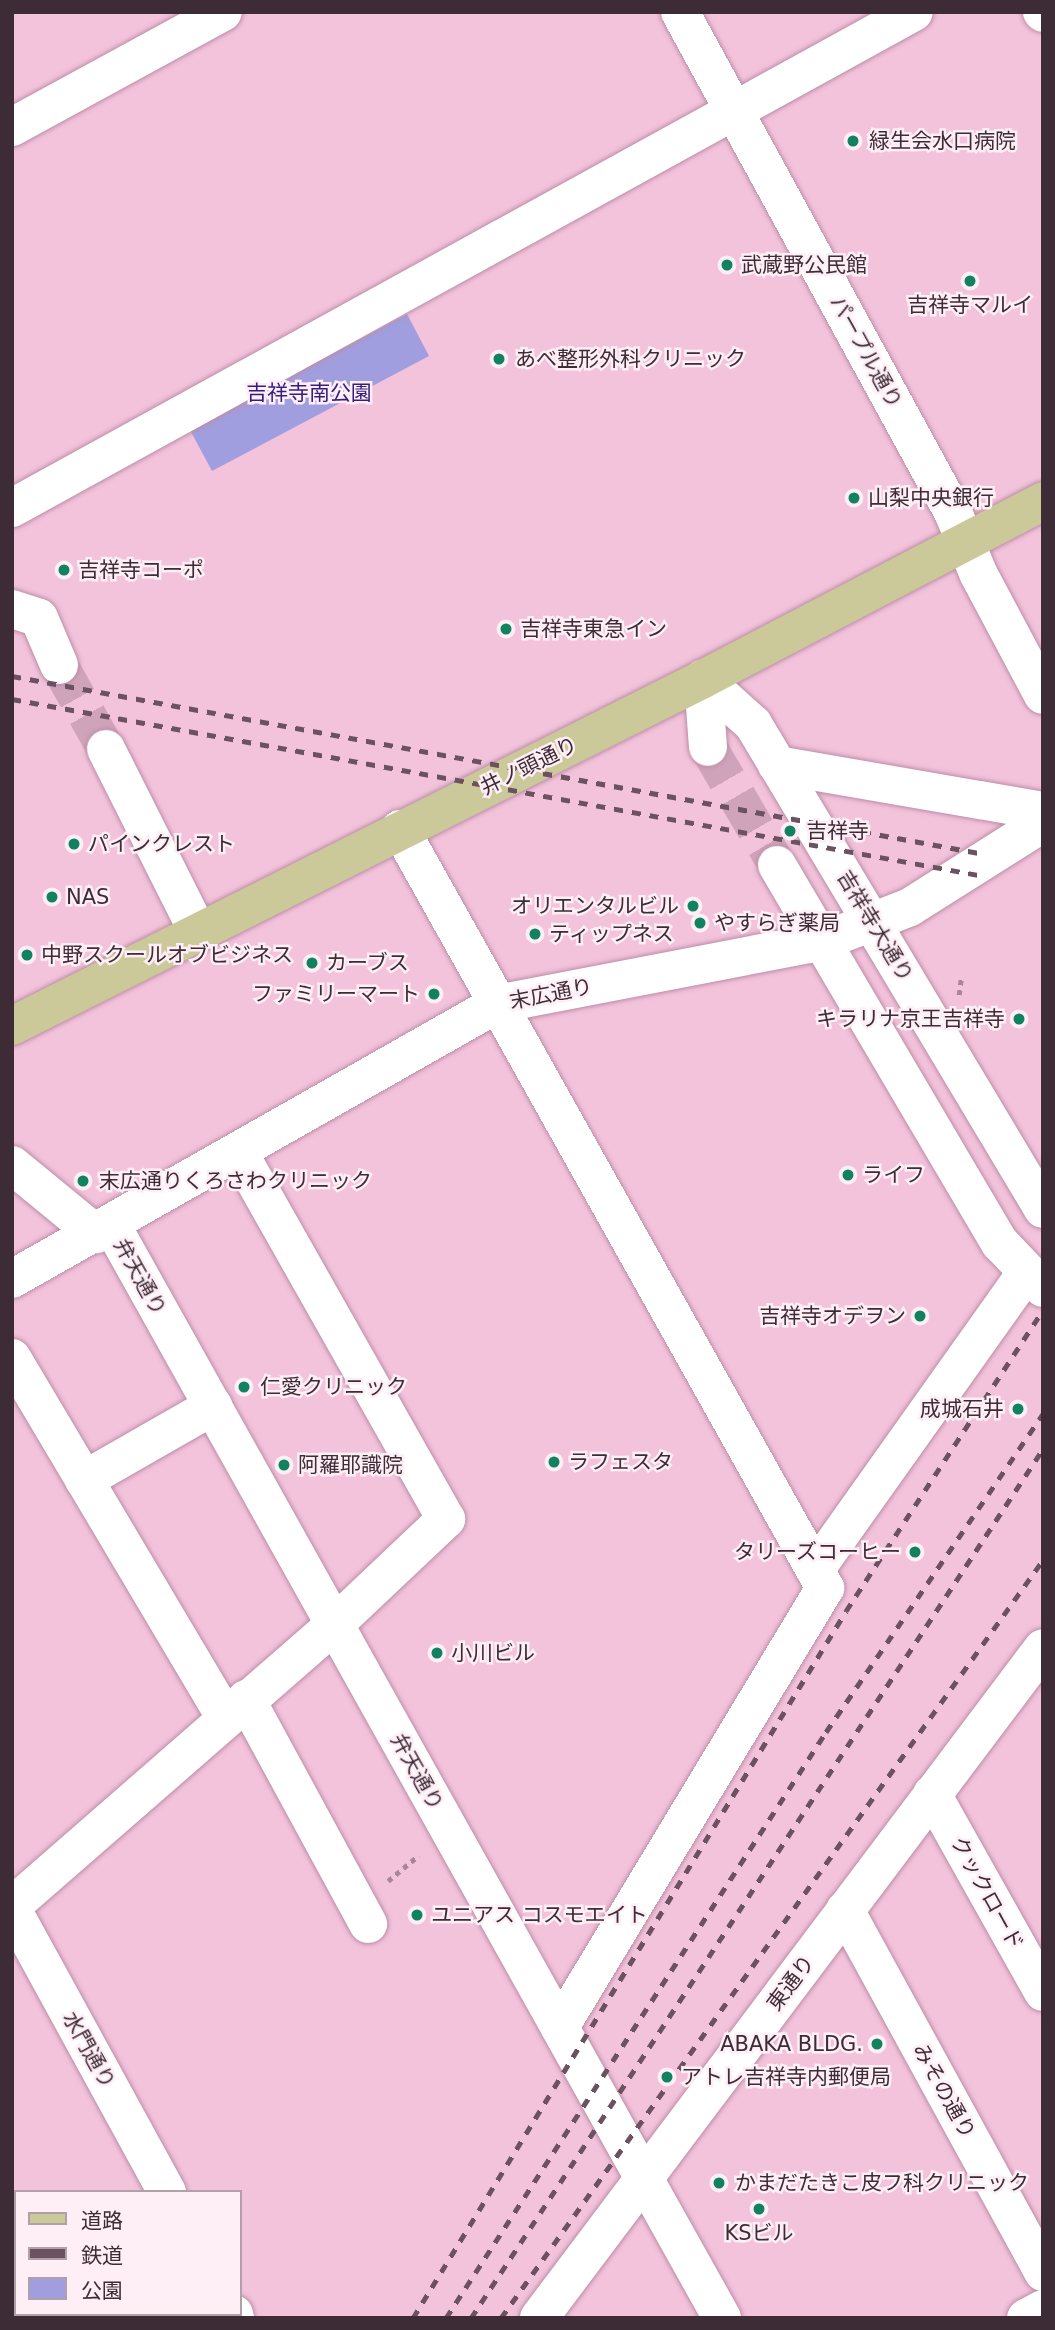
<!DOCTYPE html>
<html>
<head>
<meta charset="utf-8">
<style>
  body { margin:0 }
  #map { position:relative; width:1055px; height:2330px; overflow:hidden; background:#f3c2db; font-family:"DejaVu Sans","Noto Sans JP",sans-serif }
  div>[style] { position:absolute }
  .green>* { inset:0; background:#a19edf }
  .minor-tunnel>* { height:38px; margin-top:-19px; transform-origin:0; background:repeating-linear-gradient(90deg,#cfa4ba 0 38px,transparent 0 57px) }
  .path>* { height:4.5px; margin-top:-2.25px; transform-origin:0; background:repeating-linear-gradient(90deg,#ab8699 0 5px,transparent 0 10px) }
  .roads { filter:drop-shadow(0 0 2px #bc8da6) drop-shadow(0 0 2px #bc8da6) }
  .minor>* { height:38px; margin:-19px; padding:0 19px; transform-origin:19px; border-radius:19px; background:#fff }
  .major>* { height:38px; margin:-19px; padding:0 19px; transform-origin:19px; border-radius:19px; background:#cbc999 }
  .rail>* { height:5px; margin-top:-2.5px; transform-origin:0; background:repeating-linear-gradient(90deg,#6c5260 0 9px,transparent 0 18px) }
  .dots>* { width:19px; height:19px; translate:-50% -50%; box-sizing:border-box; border:4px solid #feeef6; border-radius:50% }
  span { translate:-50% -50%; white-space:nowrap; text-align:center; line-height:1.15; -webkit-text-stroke:5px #feeef6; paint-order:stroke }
  .poi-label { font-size:21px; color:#3d2b35 }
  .left { translate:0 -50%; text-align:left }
  .right { translate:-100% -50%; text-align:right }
  .street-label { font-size:21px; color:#3d2b35 }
  .park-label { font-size:21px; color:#351c7e }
  .frame { position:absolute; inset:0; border:14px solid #3d2b35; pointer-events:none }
  .legend { position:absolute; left:14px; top:2190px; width:228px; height:126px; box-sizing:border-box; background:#feeef6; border:2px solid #b1a0a9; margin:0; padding:9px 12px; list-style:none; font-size:21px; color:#3d2b35 }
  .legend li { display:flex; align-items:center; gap:14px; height:35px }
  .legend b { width:35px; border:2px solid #b1a0a9 }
</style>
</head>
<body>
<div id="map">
  <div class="green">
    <i style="clip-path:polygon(407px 314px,429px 356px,212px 471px,190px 430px)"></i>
  </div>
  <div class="minor-tunnel">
    <i style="left:59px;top:665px;width:96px;rotate:60.8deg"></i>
    <i style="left:708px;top:747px;width:137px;rotate:59.7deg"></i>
  </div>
  <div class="path">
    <i style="left:959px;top:995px;width:17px;rotate:-83deg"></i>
    <i style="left:388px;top:1881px;width:40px;rotate:-40deg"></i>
  </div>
  <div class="roads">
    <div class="minor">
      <i style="left:680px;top:12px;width:570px;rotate:61.37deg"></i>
      <i style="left:953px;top:512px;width:66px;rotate:67.7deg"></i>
      <i style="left:978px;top:573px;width:138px;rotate:62deg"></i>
      <i style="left:1042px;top:12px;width:1px;rotate:45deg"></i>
      <i style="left:12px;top:127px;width:240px;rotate:-28.6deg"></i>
      <i style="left:12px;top:508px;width:1029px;rotate:-28.81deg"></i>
      <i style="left:12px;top:609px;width:28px;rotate:18deg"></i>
      <i style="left:39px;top:618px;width:51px;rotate:66.9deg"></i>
      <i style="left:703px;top:679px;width:67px;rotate:42deg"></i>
      <i style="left:753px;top:724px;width:565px;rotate:59.12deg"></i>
      <i style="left:703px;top:679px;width:68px;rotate:85.8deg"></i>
      <i style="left:106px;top:749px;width:205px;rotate:63.3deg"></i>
      <i style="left:777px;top:765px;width:270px;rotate:9.8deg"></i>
      <i style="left:400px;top:829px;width:870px;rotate:60.75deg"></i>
      <i style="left:825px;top:1588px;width:513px;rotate:121.12deg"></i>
      <i style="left:777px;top:865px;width:439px;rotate:59.5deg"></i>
      <i style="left:1000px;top:1243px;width:62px;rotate:46.3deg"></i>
      <i style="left:12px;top:1165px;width:109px;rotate:39.4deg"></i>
      <i style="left:112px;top:1226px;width:1251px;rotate:60.81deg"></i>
      <i style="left:12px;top:1279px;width:558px;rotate:-29.55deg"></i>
      <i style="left:497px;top:1004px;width:332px;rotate:-10.9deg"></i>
      <i style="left:823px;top:941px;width:93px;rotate:-21.3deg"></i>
      <i style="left:910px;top:907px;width:157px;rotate:-32.3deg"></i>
      <i style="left:12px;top:1358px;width:417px;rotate:59.3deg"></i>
      <i style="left:84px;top:1480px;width:149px;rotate:-29.8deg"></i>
      <i style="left:815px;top:1570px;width:363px;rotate:-54.6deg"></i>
      <i style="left:246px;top:1699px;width:256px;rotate:61.5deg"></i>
      <i style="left:932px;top:1794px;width:227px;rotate:60.7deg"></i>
      <i style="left:12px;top:1906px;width:429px;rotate:-41.1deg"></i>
      <i style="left:335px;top:1624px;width:153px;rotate:-43.4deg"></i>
      <i style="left:446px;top:1519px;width:422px;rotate:-119.5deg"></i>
      <i style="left:12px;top:1909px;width:323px;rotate:61.3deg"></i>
      <i style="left:845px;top:1910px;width:413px;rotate:61.3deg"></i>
      <i style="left:234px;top:2314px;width:4px;rotate:76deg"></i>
      <i style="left:539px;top:2318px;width:838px;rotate:-53.05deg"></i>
      <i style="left:1026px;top:2318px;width:19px;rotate:-28deg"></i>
    </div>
    <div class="major">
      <i style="left:12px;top:1026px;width:773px;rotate:-26.66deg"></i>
      <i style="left:703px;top:679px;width:384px;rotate:-27.6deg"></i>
    </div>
  </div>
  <div class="rail">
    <i style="left:12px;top:676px;width:983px;rotate:10.37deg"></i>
    <i style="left:12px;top:699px;width:983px;rotate:10.32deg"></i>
    <i style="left:413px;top:2318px;width:829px;rotate:-58.51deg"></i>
    <i style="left:846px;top:1611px;width:360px;rotate:-56.8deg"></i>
    <i style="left:446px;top:2318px;width:698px;rotate:-57.04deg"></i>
    <i style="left:826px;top:1732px;width:385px;rotate:-55.7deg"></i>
    <i style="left:471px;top:2318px;width:1040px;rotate:-56.65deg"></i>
    <i style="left:501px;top:2318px;width:932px;rotate:-54.43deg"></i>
  </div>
  <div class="dots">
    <i style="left:853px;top:141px;background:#118260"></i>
    <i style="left:727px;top:265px;background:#118260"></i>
    <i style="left:970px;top:281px;background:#118260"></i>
    <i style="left:499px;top:359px;background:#118260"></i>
    <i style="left:854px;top:498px;background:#118260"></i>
    <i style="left:64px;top:570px;background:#118260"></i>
    <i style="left:506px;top:629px;background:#118260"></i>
    <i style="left:790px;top:831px;background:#118260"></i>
    <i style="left:74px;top:844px;background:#118260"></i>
    <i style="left:52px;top:897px;background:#118260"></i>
    <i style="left:693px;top:906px;background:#118260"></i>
    <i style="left:700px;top:923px;background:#118260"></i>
    <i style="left:535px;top:934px;background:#118260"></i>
    <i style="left:27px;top:955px;background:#118260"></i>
    <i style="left:312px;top:963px;background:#118260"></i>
    <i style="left:434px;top:994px;background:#118260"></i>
    <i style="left:1019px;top:1019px;background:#118260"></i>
    <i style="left:848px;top:1175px;background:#118260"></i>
    <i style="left:83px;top:1181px;background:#118260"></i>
    <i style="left:920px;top:1316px;background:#118260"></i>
    <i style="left:244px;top:1387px;background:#118260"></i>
    <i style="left:1018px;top:1409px;background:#118260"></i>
    <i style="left:554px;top:1462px;background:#118260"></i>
    <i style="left:284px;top:1465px;background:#118260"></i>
    <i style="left:915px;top:1552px;background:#118260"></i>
    <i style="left:437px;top:1653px;background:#118260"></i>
    <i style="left:417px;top:1915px;background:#118260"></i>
    <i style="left:877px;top:2044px;background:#118260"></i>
    <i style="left:667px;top:2077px;background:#118260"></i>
    <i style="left:719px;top:2183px;background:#118260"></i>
    <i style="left:759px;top:2209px;background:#118260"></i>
  </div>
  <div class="poi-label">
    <span class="left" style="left:869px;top:141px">緑生会水口病院</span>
    <span class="left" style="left:741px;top:265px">武蔵野公民館</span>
    <span style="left:970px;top:305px">吉祥寺マルイ</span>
    <span class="left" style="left:515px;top:359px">あべ整形外科クリニック</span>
    <span class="left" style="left:868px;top:498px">山梨中央銀行</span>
    <span class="left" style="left:78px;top:570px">吉祥寺コーポ</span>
    <span class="left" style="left:520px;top:629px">吉祥寺東急イン</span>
    <span class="left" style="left:806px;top:831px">吉祥寺</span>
    <span class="left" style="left:88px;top:844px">パインクレスト</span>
    <span class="left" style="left:66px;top:897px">NAS</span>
    <span class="right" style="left:679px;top:906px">オリエンタルビル</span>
    <span class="left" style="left:714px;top:923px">やすらぎ薬局</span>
    <span class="left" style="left:549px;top:934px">ティップネス</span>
    <span class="left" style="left:41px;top:955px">中野スクールオブビジネス</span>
    <span class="left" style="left:326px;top:963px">カーブス</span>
    <span class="right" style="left:420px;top:994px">ファミリーマート</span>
    <span class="right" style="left:1005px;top:1019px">キラリナ京王吉祥寺</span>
    <span class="left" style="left:862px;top:1175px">ライフ</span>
    <span class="left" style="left:99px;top:1181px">末広通りくろさわクリニック</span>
    <span class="right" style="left:906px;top:1316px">吉祥寺オデヲン</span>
    <span class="left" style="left:260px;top:1387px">仁愛クリニック</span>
    <span class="right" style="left:1004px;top:1409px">成城石井</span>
    <span class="left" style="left:568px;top:1462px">ラフェスタ</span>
    <span class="left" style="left:298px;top:1465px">阿羅耶識院</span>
    <span class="right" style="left:901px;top:1552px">タリーズコーヒー</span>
    <span class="left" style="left:451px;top:1653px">小川ビル</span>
    <span class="left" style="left:431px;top:1915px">ユニアス コスモエイト</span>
    <span class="right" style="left:863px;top:2044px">ABAKA BLDG.</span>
    <span class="left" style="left:681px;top:2077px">アトレ吉祥寺内郵便局</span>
    <span class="left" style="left:735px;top:2183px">かまだたきこ皮フ科クリニック</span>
    <span style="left:759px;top:2233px">KSビル</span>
  </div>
  <div class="street-label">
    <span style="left:866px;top:352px;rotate:61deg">パープル通り</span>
    <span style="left:529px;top:766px;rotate:-26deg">井ノ頭通り</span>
    <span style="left:875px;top:926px;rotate:59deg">吉祥寺大通り</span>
    <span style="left:551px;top:994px;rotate:-11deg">末広通り</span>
    <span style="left:140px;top:1277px;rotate:61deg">弁天通り</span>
    <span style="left:417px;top:1772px;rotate:61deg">弁天通り</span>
    <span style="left:987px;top:1893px;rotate:61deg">クックロード</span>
    <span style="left:791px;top:1983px;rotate:-53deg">東通り</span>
    <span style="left:89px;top:2050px;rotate:61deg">水門通り</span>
    <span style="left:944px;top:2091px;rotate:61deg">みその通り</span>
  </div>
  <div class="park-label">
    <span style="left:309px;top:393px">吉祥寺南公園</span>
  </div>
  <div class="frame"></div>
  <ul class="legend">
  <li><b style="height:9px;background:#cbc999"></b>道路</li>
  <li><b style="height:9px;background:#6c5260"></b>鉄道</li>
  <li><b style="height:19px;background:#a19edf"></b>公園</li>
  </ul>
</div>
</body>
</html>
